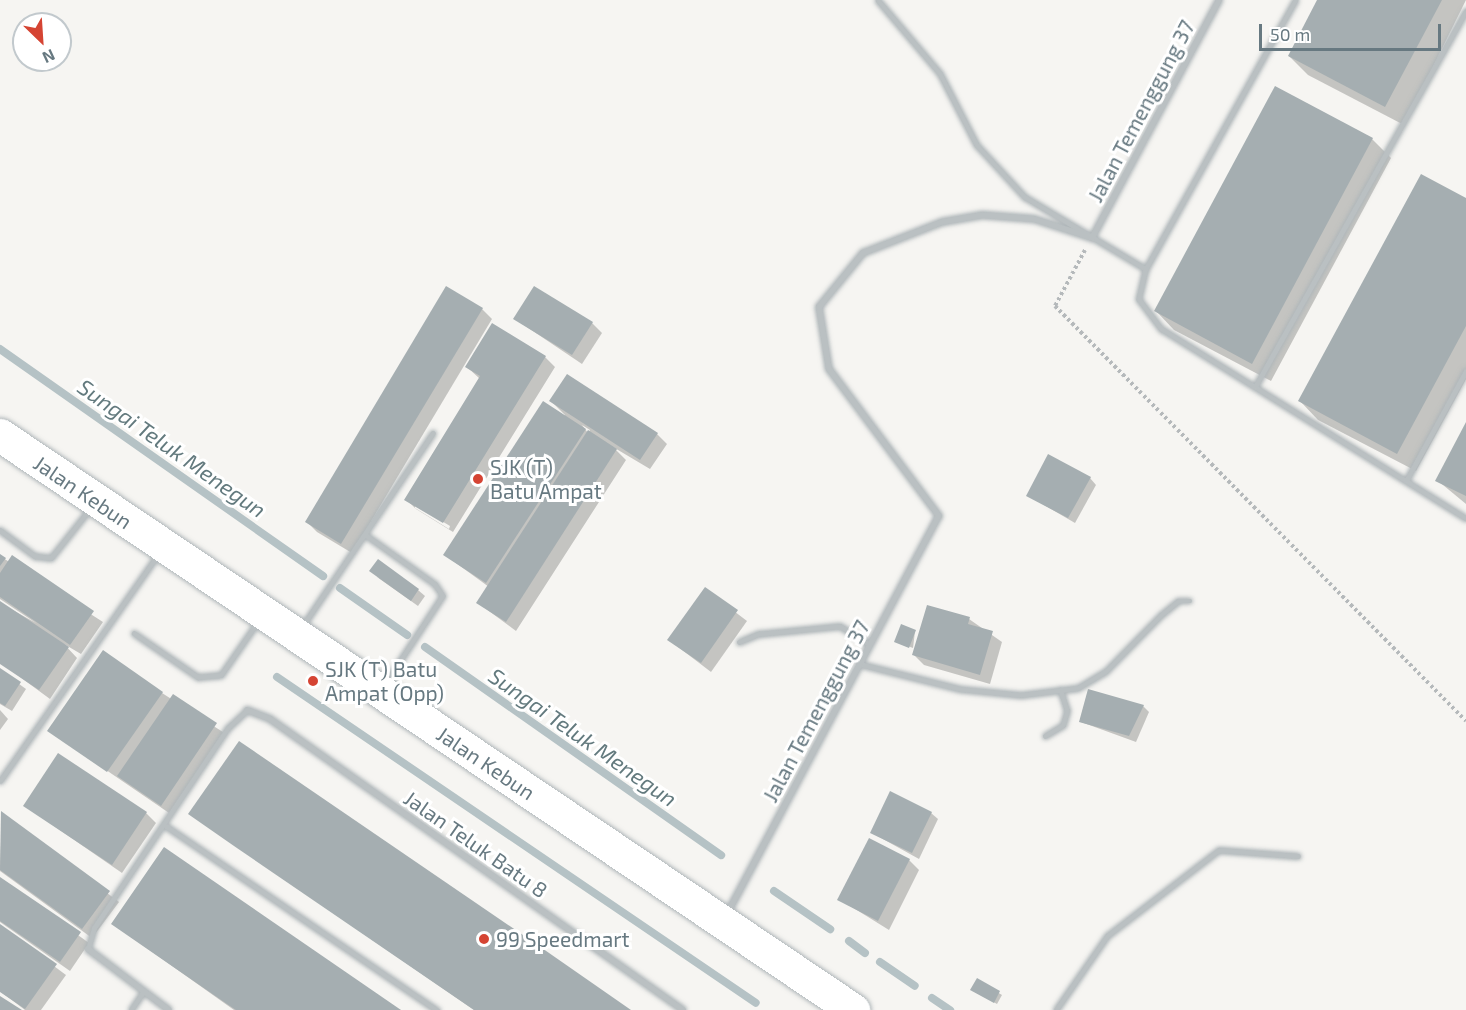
<!DOCTYPE html>
<html>
<head>
<meta charset="utf-8">
<style>
  body { margin:0 }
  #map { position:relative; width:1466px; height:1010px; overflow:hidden; background:#f6f5f2; font-family:"Exo 2",sans-serif }
  div>[style] { position:absolute }
  .shadow>* { inset:0; background:#0003 }
  .stream>* { height:8px; margin:-4px; padding:0 4px; transform-origin:4px; border-radius:4px; background:#b5c2c5 }
  .building>* { inset:0; background:#a5aeb1 }
  .path>* { height:4px; margin-top:-2px; transform-origin:0; background:repeating-linear-gradient(90deg,#b5b9bb 0 3px,transparent 0 6px) }
  .roads { filter:drop-shadow(0 0 2px #afb6b9) drop-shadow(0 0 2px #afb6b9) }
  .lane>* { height:4.5px; margin:-2.25px; padding:0 2.25px; transform-origin:2.25px; border-radius:2.25px; background:#bac0c2 }
  .street>* { height:6px; margin:-3px; padding:0 3px; transform-origin:3px; border-radius:3px; background:#bac0c2 }
  .secondary>* { height:33px; margin:-16.5px; padding:0 16.5px; transform-origin:16.5px; border-radius:16.5px; background:#fff }
  .dots>* { width:16px; height:16px; translate:-50% -50%; box-sizing:border-box; border:3px solid #fff; border-radius:50% }
  span { translate:-50% -50%; white-space:nowrap; text-align:center; line-height:1.15; -webkit-text-stroke:6px #fff; paint-order:stroke }
  .street-label { font-size:21px; color:#677981 }
  .poi-label { font-size:21px; color:#677981 }
  .left { translate:0 -50%; text-align:left }
  .water-label { font-size:22px; color:#637a7e; font-style:italic }
  .north { position:absolute; left:12px; top:12px; width:60px; height:60px; box-sizing:border-box; background:#fff; border:2px solid #c2c9cd; border-radius:50%; rotate:155deg; font-size:16px; font-weight:700; line-height:24px; text-align:center; color:#677981 }
  .north::after { content:''; display:block; margin:auto; width:21px; height:27px; background:#d54433; clip-path:polygon(50% 0,100% 100%,50% 72%,0 100%) }
  .scale { position:absolute; left:1259px; top:24px; width:182px; height:27px; box-sizing:border-box; border:3px solid #677981; border-top:0; padding-left:8px; font-size:18px; line-height:21px; white-space:nowrap; color:#677981; -webkit-text-stroke:4px #fff; paint-order:stroke }
</style>
</head>
<body>
<div id="map">
  <div class="shadow">
    <i style="clip-path:polygon(1319px 0,1466px 0,1404px 125px,1308px 75px,1289px 56px)"></i>
    <i style="clip-path:polygon(1372px 139px,1391px 158px,1271px 381px,1174px 330px,1156px 311px)"></i>
    <i style="clip-path:polygon(1466px 200px,1466px 379px,1416px 471px,1318px 420px,1300px 401px)"></i>
    <i style="clip-path:polygon(482px 309px,492px 319px,352px 553px,317px 532px,307px 522px)"></i>
    <i style="clip-path:polygon(515px 319px,592px 323px,602px 333px,582px 364px)"></i>
    <i style="clip-path:polygon(evenodd,545px 357px,555px 367px,453px 532px,416px 509px,406px 499px,480px 379px,467px 367px,545px 357px,415px 505px,450px 526px,449px 529px,415px 508px,415px 505px)"></i>
    <i style="clip-path:polygon(evenodd,551px 401px,657px 434px,667px 444px,650px 469px,613px 447px,626px 460px,516px 631px,478px 603px,489px 587px,445px 555px,565px 415px,551px 401px,582px 425px,590px 430px,588px 433px,582px 425px)"></i>
    <i style="clip-path:polygon(1466px 425px,1466px 504px,1437px 480px)"></i>
    <i style="clip-path:polygon(1090px 478px,1096px 485px,1075px 523px,1027px 495px)"></i>
    <i style="clip-path:polygon(0 556px,103px 622px,81px 654px,64px 644px,77px 658px,50px 699px,1px 663px,0 603px,36px 623px,0 599px)"></i>
    <i style="clip-path:polygon(377px 577px,418px 590px,425px 596px,418px 606px)"></i>
    <i style="clip-path:polygon(705px 589px,747px 621px,711px 672px,669px 640px)"></i>
    <i style="clip-path:polygon(969px 619px,1002px 642px,990px 684px,924px 665px,914px 655px)"></i>
    <i style="clip-path:polygon(915px 631px,913px 648px,897px 642px)"></i>
    <i style="clip-path:polygon(0 670px,26px 689px,12px 711px,0 704px)"></i>
    <i style="clip-path:polygon(162px 693px,226px 734px,172px 815px,49px 731px)"></i>
    <i style="clip-path:polygon(1143px 706px,1149px 712px,1136px 742px,1081px 722px)"></i>
    <i style="clip-path:polygon(0 710px,8px 719px,0 730px)"></i>
    <i style="clip-path:polygon(25px 806px,146px 813px,156px 823px,122px 873px)"></i>
    <i style="clip-path:polygon(931px 813px,938px 819px,919px 859px,872px 833px)"></i>
    <i style="clip-path:polygon(2px 814px,119px 902px,92px 938px,0 871px)"></i>
    <i style="clip-path:polygon(190px 814px,628px 1010px,474px 1010px)"></i>
    <i style="clip-path:polygon(909px 860px,919px 870px,889px 930px,839px 899px)"></i>
    <i style="clip-path:polygon(0 879px,89px 943px,70px 971px,0 922px)"></i>
    <i style="clip-path:polygon(113px 924px,401px 1010px,234px 1010px)"></i>
    <i style="clip-path:polygon(0 926px,66px 975px,41px 1010px,25px 1010px,0 991px)"></i>
    <i style="clip-path:polygon(977px 980px,1002px 995px,997px 1004px,975px 992px)"></i>
  </div>
  <div class="stream">
    <i style="left:0;top:349px;width:395px;rotate:35.1deg"></i>
    <i style="left:340px;top:588px;width:82px;rotate:35deg"></i>
    <i style="left:425px;top:647px;width:362px;rotate:35.1deg"></i>
    <i style="left:277px;top:677px;width:579px;rotate:34.24deg"></i>
    <i style="left:774px;top:891px;width:68px;rotate:34.2deg"></i>
    <i style="left:849px;top:941px;width:20px;rotate:37deg"></i>
    <i style="left:880px;top:962px;width:42px;rotate:34.4deg"></i>
    <i style="left:932px;top:998px;width:22px;rotate:34deg"></i>
  </div>
  <div class="building">
    <i style="clip-path:polygon(1317px 0,1442px 0,1385px 107px,1288px 56px)"></i>
    <i style="clip-path:polygon(1275px 86px,1373px 138px,1252px 364px,1154px 311px)"></i>
    <i style="clip-path:polygon(1421px 174px,1466px 198px,1466px 326px,1397px 454px,1298px 401px)"></i>
    <i style="clip-path:polygon(446px 286px,483px 308px,341px 544px,305px 522px)"></i>
    <i style="clip-path:polygon(534px 286px,593px 322px,572px 355px,513px 319px)"></i>
    <i style="clip-path:polygon(492px 323px,546px 356px,443px 523px,404px 500px,480px 376px,465px 367px)"></i>
    <i style="clip-path:polygon(567px 374px,658px 433px,640px 460px,549px 401px)"></i>
    <i style="clip-path:polygon(543px 401px,586px 429px,486px 583px,443px 555px)"></i>
    <i style="clip-path:polygon(1466px 422px,1466px 496px,1435px 481px)"></i>
    <i style="clip-path:polygon(588px 430px,617px 449px,506px 622px,476px 603px)"></i>
    <i style="clip-path:polygon(1048px 454px,1091px 477px,1068px 518px,1026px 496px)"></i>
    <i style="clip-path:polygon(0 554px,6px 558px,0 566px)"></i>
    <i style="clip-path:polygon(12px 555px,94px 611px,70px 645px,0 597px,0 573px)"></i>
    <i style="clip-path:polygon(378px 559px,419px 589px,411px 601px,369px 571px)"></i>
    <i style="clip-path:polygon(705px 587px,738px 610px,701px 663px,667px 640px)"></i>
    <i style="clip-path:polygon(0 601px,69px 647px,39px 690px,0 664px)"></i>
    <i style="clip-path:polygon(927px 605px,970px 617px,968px 624px,993px 631px,980px 675px,912px 655px)"></i>
    <i style="clip-path:polygon(901px 624px,916px 630px,909px 648px,894px 642px)"></i>
    <i style="clip-path:polygon(103px 650px,163px 692px,107px 772px,47px 731px)"></i>
    <i style="clip-path:polygon(0 668px,21px 682px,5px 706px,0 703px)"></i>
    <i style="clip-path:polygon(1088px 689px,1144px 705px,1129px 736px,1079px 722px)"></i>
    <i style="clip-path:polygon(173px 694px,217px 723px,161px 806px,117px 776px)"></i>
    <i style="clip-path:polygon(239px 741px,539px 946px,631px 1010px,474px 1010px,234px 846px,188px 814px)"></i>
    <i style="clip-path:polygon(58px 753px,147px 812px,112px 865px,23px 806px)"></i>
    <i style="clip-path:polygon(890px 791px,932px 812px,912px 853px,870px 833px)"></i>
    <i style="clip-path:polygon(1px 811px,110px 891px,82px 929px,0 870px)"></i>
    <i style="clip-path:polygon(869px 838px,910px 859px,878px 921px,837px 900px)"></i>
    <i style="clip-path:polygon(164px 847px,257px 911px,401px 1010px,236px 1010px,227px 1004px,111px 924px)"></i>
    <i style="clip-path:polygon(0 877px,81px 932px,60px 962px,0 921px)"></i>
    <i style="clip-path:polygon(0 924px,57px 964px,25px 1009px,0 992px)"></i>
    <i style="clip-path:polygon(977px 978px,1000px 991px,994px 1003px,970px 990px)"></i>
    <i style="clip-path:polygon(0 996px,22px 1010px,0 1010px)"></i>
  </div>
  <div class="path">
    <i style="left:1085px;top:250px;width:64px;rotate:118.2deg"></i>
    <i style="left:1055px;top:306px;width:584px;rotate:45.28deg"></i>
  </div>
  <div class="roads">
    <div class="lane">
      <i style="left:878px;top:0;width:96px;rotate:49.7deg"></i>
      <i style="left:940px;top:73px;width:81px;rotate:62.8deg"></i>
      <i style="left:977px;top:145px;width:71px;rotate:47.3deg"></i>
      <i style="left:1025px;top:197px;width:141px;rotate:30.8deg"></i>
      <i style="left:1296px;top:0;width:308px;rotate:119.1deg"></i>
      <i style="left:1146px;top:269px;width:31px;rotate:103deg"></i>
      <i style="left:1139px;top:299px;width:38px;rotate:53deg"></i>
      <i style="left:1162px;top:329px;width:358px;rotate:31.9deg"></i>
      <i style="left:1255px;top:387px;width:431px;rotate:-60.7deg"></i>
      <i style="left:1406px;top:481px;width:125px;rotate:-61.4deg"></i>
      <i style="left:0;top:530px;width:44px;rotate:36.6deg"></i>
      <i style="left:35px;top:556px;width:16px;rotate:7deg"></i>
      <i style="left:51px;top:558px;width:61px;rotate:-51.6deg"></i>
      <i style="left:366px;top:535px;width:85px;rotate:35.4deg"></i>
      <i style="left:435px;top:584px;width:14px;rotate:56deg"></i>
      <i style="left:443px;top:596px;width:104px;rotate:123.2deg"></i>
      <i style="left:304px;top:624px;width:230px;rotate:-56deg"></i>
      <i style="left:134px;top:633px;width:78px;rotate:34.5deg"></i>
      <i style="left:198px;top:677px;width:23px;rotate:-5deg"></i>
      <i style="left:221px;top:675px;width:63px;rotate:-55.3deg"></i>
      <i style="left:739px;top:642px;width:21px;rotate:-23deg"></i>
      <i style="left:758px;top:634px;width:82px;rotate:-5.6deg"></i>
      <i style="left:840px;top:626px;width:34px;rotate:32deg"></i>
      <i style="left:860px;top:664px;width:103px;rotate:14deg"></i>
      <i style="left:960px;top:689px;width:61px;rotate:5.6deg"></i>
      <i style="left:1021px;top:695px;width:57px;rotate:-7deg"></i>
      <i style="left:1078px;top:688px;width:31px;rotate:-31deg"></i>
      <i style="left:1105px;top:672px;width:80px;rotate:-45.5deg"></i>
      <i style="left:1161px;top:615px;width:22px;rotate:-39deg"></i>
      <i style="left:1178px;top:601px;width:12px"></i>
      <i style="left:1045px;top:736px;width:21px;rotate:-31deg"></i>
      <i style="left:1063px;top:725px;width:15px;rotate:-74deg"></i>
      <i style="left:1067px;top:711px;width:22px;rotate:-108deg"></i>
      <i style="left:0;top:781px;width:274px;rotate:-55.1deg"></i>
      <i style="left:166px;top:826px;width:328px;rotate:34.2deg"></i>
      <i style="left:88px;top:949px;width:22px;rotate:-74deg"></i>
      <i style="left:94px;top:928px;width:241px;rotate:-56.2deg"></i>
      <i style="left:228px;top:728px;width:26px;rotate:-43deg"></i>
      <i style="left:131px;top:1010px;width:22px;rotate:-56deg"></i>
      <i style="left:1056px;top:1010px;width:90px;rotate:-55.4deg"></i>
      <i style="left:1107px;top:936px;width:141px;rotate:-37.5deg"></i>
      <i style="left:1219px;top:850px;width:79px;rotate:4.3deg"></i>
    </div>
    <div class="street">
      <i style="left:247px;top:710px;width:25px;rotate:21deg"></i>
      <i style="left:270px;top:719px;width:505px;rotate:35.17deg"></i>
      <i style="left:727px;top:914px;width:451px;rotate:-62deg"></i>
      <i style="left:939px;top:516px;width:184px;rotate:-126.8deg"></i>
      <i style="left:829px;top:369px;width:63px;rotate:-99.2deg"></i>
      <i style="left:819px;top:307px;width:70px;rotate:-50.8deg"></i>
      <i style="left:863px;top:253px;width:85px;rotate:-21.4deg"></i>
      <i style="left:942px;top:222px;width:41px;rotate:-9.9deg"></i>
      <i style="left:982px;top:215px;width:52px;rotate:4.4deg"></i>
      <i style="left:1034px;top:219px;width:61px;rotate:18.1deg"></i>
      <i style="left:1092px;top:238px;width:270px;rotate:-61.9deg"></i>
      <i style="left:88px;top:949px;width:101px;rotate:37deg"></i>
    </div>
    <div class="secondary">
      <i style="left:0;top:435px;width:1029px;rotate:33.98deg"></i>
    </div>
  </div>
  <div class="dots">
    <i style="left:478px;top:479px;background:#d54433"></i>
    <i style="left:313px;top:681px;background:#d54433"></i>
    <i style="left:484px;top:939px;background:#d54433"></i>
  </div>
  <div class="street-label">
    <span style="left:1141px;top:111px;rotate:-62deg">Jalan Temenggung 37</span>
    <span style="left:83px;top:492px;rotate:34deg">Jalan Kebun</span>
    <span style="left:816px;top:711px;rotate:-62deg">Jalan Temenggung 37</span>
    <span style="left:486px;top:763px;rotate:34deg">Jalan Kebun</span>
    <span style="left:476px;top:844px;rotate:35deg">Jalan Teluk Batu 8</span>
  </div>
  <div class="poi-label">
    <span class="left" style="left:490px;top:479px">SJK (T)<br>Batu Ampat</span>
    <span class="left" style="left:325px;top:681px">SJK (T) Batu<br>Ampat (Opp)</span>
    <span class="left" style="left:496px;top:939px">99 Speedmart</span>
  </div>
  <div class="water-label">
    <span style="left:172px;top:448px;rotate:35deg">Sungai Teluk Menegun</span>
    <span style="left:583px;top:737px;rotate:35deg">Sungai Teluk Menegun</span>
  </div>
  <div class="north">N</div>
  <div class="scale">50 m</div>
</div>
</body>
</html>
